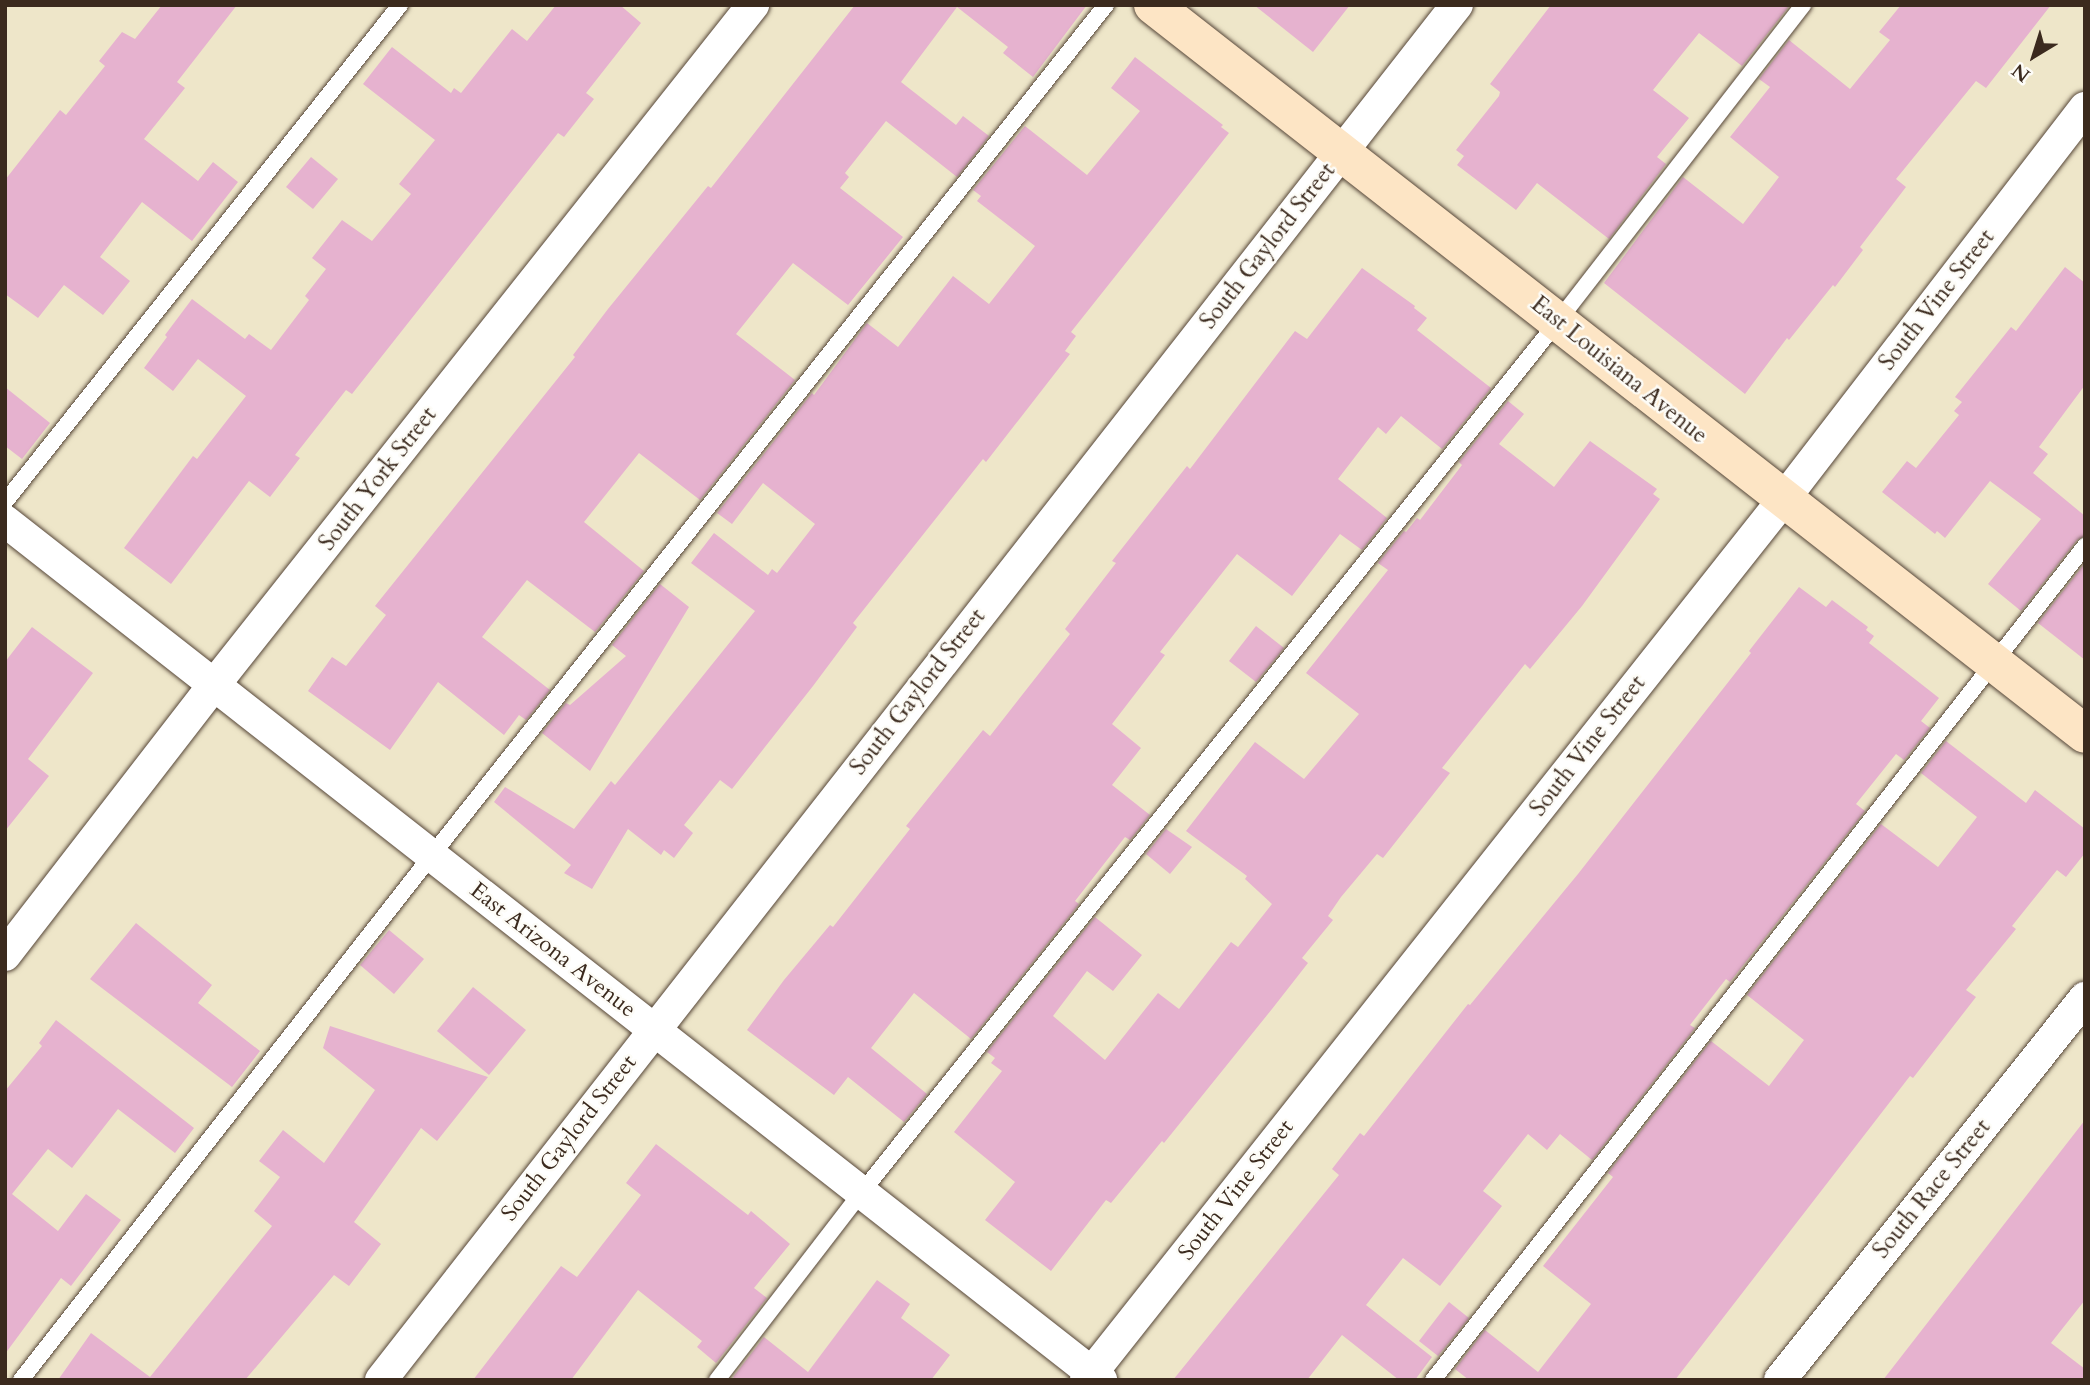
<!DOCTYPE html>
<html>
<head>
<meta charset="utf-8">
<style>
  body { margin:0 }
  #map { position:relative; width:2090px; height:1385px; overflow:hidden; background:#eee6c9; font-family:Cardo,serif }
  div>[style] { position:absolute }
  .building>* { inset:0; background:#e6b2cf }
  .roads { filter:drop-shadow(0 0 2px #564638) drop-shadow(0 0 2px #564638) }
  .lane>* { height:16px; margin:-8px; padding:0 8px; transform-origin:8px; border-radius:8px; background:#fff }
  .street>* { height:32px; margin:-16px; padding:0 16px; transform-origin:16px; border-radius:16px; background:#fff }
  .secondary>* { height:38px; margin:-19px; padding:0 19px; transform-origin:19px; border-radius:19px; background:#fde5c5 }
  span { translate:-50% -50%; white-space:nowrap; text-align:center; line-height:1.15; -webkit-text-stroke:5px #fdfcf7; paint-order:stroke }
  .street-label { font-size:23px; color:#3b2a1e }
  .frame { position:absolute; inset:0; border:7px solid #3b2a1e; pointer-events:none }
  .north { position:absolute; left:1999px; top:21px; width:70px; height:70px; -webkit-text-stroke:5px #fdfcf7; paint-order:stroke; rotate:218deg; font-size:19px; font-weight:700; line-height:28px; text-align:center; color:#3b2a1e }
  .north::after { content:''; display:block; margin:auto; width:24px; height:32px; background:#3b2a1e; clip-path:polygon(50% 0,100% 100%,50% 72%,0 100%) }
</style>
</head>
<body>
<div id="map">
  <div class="building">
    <i style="clip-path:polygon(162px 5px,237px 5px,177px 82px,185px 88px,144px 139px,198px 181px,213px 162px,238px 182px,192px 241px,142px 202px,100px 257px,130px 281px,103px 315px,64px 285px,38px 318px,5px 294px,5px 180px,60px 110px,66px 115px,105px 66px,99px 61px,122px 32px,135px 39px)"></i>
    <i style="clip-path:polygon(556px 5px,620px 5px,641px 23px,586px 93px,594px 99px,564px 137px,558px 133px,352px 394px,346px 390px,295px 455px,300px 458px,270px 497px,249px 481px,171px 584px,124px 548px,193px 456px,197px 459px,246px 396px,198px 359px,173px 391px,144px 368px,167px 337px,165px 335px,192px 299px,245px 339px,249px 334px,271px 350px,309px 300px,305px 296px,326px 269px,312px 258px,342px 220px,372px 241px,411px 194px,399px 184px,435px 140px,363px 84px,388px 52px,392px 47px,451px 93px,454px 88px,461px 93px,512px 29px,527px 41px)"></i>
    <i style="clip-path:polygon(855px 5px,1087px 5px,1033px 77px,1003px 53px,1008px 47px,957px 7px,901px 82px,956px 125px,963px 116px,989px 136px,957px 177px,886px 121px,845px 173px,849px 177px,840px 188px,903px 237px,848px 305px,793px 263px,736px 334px,795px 380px,700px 500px,639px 453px,584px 522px,644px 571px,595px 632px,527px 580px,482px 637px,550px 690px,526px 720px,519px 715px,504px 735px,438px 682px,390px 750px,308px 691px,332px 657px,346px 666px,386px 615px,375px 606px,575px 357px,573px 355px,608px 309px,708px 186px,711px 188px)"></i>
    <i style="clip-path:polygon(1254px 5px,1350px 5px,1313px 52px)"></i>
    <i style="clip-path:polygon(1551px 5px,1790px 5px,1742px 66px,1699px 33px,1653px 90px,1689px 118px,1657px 157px,1666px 164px,1609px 239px,1537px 183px,1516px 210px,1457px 165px,1464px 156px,1456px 150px,1499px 96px,1500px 92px,1490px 84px)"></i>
    <i style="clip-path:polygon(1901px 5px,2051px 5px,1986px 88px,1976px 81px,1896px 179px,1906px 187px,1860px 247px,1863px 250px,1835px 287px,1833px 285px,1789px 340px,1787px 338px,1745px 394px,1604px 283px,1683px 177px,1743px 224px,1779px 177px,1730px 137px,1770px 87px,1759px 79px,1789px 40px,1850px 89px,1890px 40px,1879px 32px)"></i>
    <i style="clip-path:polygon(1135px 57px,1223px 125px,1221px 127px,1229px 133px,1071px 332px,1076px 336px,1065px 351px,1070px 354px,986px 462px,983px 459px,853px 623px,857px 627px,813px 686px,732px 789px,720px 780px,684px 825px,693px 833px,674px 858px,664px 850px,661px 855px,628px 829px,592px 889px,564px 873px,571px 865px,494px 802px,505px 787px,574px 829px,611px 781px,615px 785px,755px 611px,691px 563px,714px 533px,768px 575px,772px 569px,777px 573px,815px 524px,763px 483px,732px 524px,717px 513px,812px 393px,814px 395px,867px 323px,898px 347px,953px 276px,989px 304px,1035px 246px,977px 201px,981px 196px,973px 190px,1025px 126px,1087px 175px,1140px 111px,1111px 88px)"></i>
    <i style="clip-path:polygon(311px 157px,338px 179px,313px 209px,286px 187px)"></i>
    <i style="clip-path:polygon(2065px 267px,2085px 283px,2085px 385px,2039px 447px,2048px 454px,2033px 473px,2085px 516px,2085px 536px,2077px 540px,2021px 611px,1988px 584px,2041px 519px,1990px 481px,1945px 538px,1937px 531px,1935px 534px,1882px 492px,1907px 461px,1916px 468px,1959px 415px,1954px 411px,1962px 402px,1955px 397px,2011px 327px,2016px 331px)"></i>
    <i style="clip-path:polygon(1362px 268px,1415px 306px,1414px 308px,1427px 318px,1417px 330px,1491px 388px,1442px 449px,1401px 416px,1386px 434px,1378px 427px,1338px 479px,1387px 518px,1362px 550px,1340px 534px,1292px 596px,1237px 554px,1160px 652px,1165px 655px,1112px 724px,1141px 748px,1112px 785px,1150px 815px,1130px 840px,1125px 837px,1075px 901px,1079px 904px,971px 1039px,914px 993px,871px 1048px,927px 1094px,904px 1122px,848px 1077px,834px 1095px,747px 1030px,784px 980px,830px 925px,833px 927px,910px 829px,906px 826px,983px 730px,990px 736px,1070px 634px,1065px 629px,1116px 563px,1112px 561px,1187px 466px,1190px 469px,1295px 331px,1307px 339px)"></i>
    <i style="clip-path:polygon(5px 387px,50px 423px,22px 459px,5px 446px)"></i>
    <i style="clip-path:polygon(1508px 401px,1524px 414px,1499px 444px,1554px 487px,1590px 441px,1657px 489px,1653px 494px,1660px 499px,1582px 606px,1530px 669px,1525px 664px,1442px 768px,1450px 773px,1383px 858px,1377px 854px,1341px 897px,1328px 916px,1333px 920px,1302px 958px,1308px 963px,1272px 1009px,1164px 1143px,1162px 1141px,1111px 1203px,1106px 1200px,1051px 1271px,985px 1220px,1015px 1182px,954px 1132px,1002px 1071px,991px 1063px,995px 1058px,987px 1052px,1095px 917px,1142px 955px,1113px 991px,1087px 971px,1053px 1016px,1105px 1060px,1158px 993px,1179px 1009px,1231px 942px,1238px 947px,1272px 904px,1245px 879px,1247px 876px,1186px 831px,1255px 742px,1304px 779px,1359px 714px,1306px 673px,1388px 570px,1378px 563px,1404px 531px,1406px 532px,1417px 518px,1420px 520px,1462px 465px,1459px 462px)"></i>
    <i style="clip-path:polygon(2085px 563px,2085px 660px,2038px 623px)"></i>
    <i style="clip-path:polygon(660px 584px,689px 607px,590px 771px,542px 733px,566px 703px,570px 705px,626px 656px,612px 645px)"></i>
    <i style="clip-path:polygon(1799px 587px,1826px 607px,1832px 600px,1868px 627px,1866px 630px,1874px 636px,1869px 643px,1939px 698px,1921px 721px,1930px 728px,1904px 760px,1896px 754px,1856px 804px,1865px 811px,1730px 982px,1726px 979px,1690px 1025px,1695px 1028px,1592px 1160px,1560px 1134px,1547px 1150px,1528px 1134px,1483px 1191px,1502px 1206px,1440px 1286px,1403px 1258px,1366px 1305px,1432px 1357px,1415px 1380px,1399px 1380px,1342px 1335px,1307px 1380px,1173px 1380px,1339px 1175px,1332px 1169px,1360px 1133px,1364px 1136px,1468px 1004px,1470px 1005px,1578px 874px,1751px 653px,1749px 651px)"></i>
    <i style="clip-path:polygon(1256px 626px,1284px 648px,1256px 682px,1229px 661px)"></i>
    <i style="clip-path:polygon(32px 627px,93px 673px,28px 759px,49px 776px,5px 831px,5px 662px)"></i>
    <i style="clip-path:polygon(1946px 741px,2026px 803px,2035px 790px,2085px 829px,2085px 853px,2066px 877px,2057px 870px,2012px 926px,2016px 929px,1966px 990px,1976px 997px,1913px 1078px,1910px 1076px,1675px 1380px,1469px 1380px,1455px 1369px,1485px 1330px,1538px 1372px,1591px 1304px,1543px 1266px,1613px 1177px,1608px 1173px,1711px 1041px,1769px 1086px,1804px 1040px,1747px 995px,1881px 824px,1938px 867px,1977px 817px,1921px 773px)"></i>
    <i style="clip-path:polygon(1166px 829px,1192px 847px,1170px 874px,1146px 854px)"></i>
    <i style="clip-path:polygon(136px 923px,212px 985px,198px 1003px,260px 1051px,232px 1087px,90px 979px)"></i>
    <i style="clip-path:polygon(389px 930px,424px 959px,394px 994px,360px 965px)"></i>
    <i style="clip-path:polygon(473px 987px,526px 1030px,489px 1075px,437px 1031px)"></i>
    <i style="clip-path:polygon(56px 1020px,194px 1128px,175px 1153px,118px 1109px,72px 1168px,48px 1149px,12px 1194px,58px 1231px,86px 1194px,121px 1220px,71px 1286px,61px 1278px,5px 1354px,5px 1091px,42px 1046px,39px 1043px)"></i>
    <i style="clip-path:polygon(330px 1026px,488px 1077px,437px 1141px,421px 1128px,354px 1222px,381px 1244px,349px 1286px,334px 1275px,245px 1380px,58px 1380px,91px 1333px,150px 1377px,272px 1226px,254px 1211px,280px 1177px,259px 1161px,283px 1130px,324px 1163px,375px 1090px,323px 1048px)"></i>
    <i style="clip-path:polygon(2085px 1120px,2085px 1300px,2051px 1343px,2085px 1369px,2085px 1380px,1883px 1380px)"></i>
    <i style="clip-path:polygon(656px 1144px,748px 1215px,751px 1211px,790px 1244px,754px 1288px,767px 1298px,716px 1363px,697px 1347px,702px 1341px,638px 1290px,571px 1380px,473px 1380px,561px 1266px,577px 1277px,641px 1195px,626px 1183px)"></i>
    <i style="clip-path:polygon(877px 1280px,910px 1304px,901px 1318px,950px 1355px,931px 1380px,736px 1380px,733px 1377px,764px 1337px,808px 1372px)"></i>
    <i style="clip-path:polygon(1449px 1302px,1469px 1318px,1438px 1356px,1419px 1341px)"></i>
  </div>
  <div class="roads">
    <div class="lane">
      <i style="left:5px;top:502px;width:635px;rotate:-51.52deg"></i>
      <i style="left:21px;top:1380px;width:667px;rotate:-51.94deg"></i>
      <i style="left:432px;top:855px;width:1085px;rotate:-51.59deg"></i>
      <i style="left:717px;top:1380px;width:237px;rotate:-52.4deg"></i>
      <i style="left:862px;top:1192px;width:1115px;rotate:-51.37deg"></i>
      <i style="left:1558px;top:321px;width:400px;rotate:-52.2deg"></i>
      <i style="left:1433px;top:1380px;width:1059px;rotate:-51.98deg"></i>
    </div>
    <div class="street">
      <i style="left:5px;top:521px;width:1393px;rotate:38.09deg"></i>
      <i style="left:5px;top:955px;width:341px;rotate:-52.3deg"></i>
      <i style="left:214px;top:685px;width:868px;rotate:-51.6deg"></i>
      <i style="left:381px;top:1380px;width:1746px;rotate:-51.96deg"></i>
      <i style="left:1086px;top:1380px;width:1123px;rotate:-51.62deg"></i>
      <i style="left:1783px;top:500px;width:495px;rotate:-52.4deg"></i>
      <i style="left:1780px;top:1380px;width:489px;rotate:-51.4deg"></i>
    </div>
    <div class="secondary">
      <i style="left:1153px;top:5px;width:1183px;rotate:38.03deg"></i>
    </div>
  </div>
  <div class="street-label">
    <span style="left:1268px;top:246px;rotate:-52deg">South Gaylord Street</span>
    <span style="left:1937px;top:300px;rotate:-52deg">South Vine Street</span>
    <span style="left:1619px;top:370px;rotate:39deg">East Louisiana Avenue</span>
    <span style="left:378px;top:479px;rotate:-52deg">South York Street</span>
    <span style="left:918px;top:692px;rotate:-52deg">South Gaylord Street</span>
    <span style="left:1588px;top:746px;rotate:-52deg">South Vine Street</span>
    <span style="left:553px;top:950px;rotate:38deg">East Arizona Avenue</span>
    <span style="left:569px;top:1138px;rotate:-52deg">South Gaylord Street</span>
    <span style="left:1932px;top:1189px;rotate:-51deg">South Race Street</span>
    <span style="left:1236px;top:1190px;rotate:-52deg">South Vine Street</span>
  </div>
  <div class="frame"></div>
  <div class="north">N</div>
</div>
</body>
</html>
